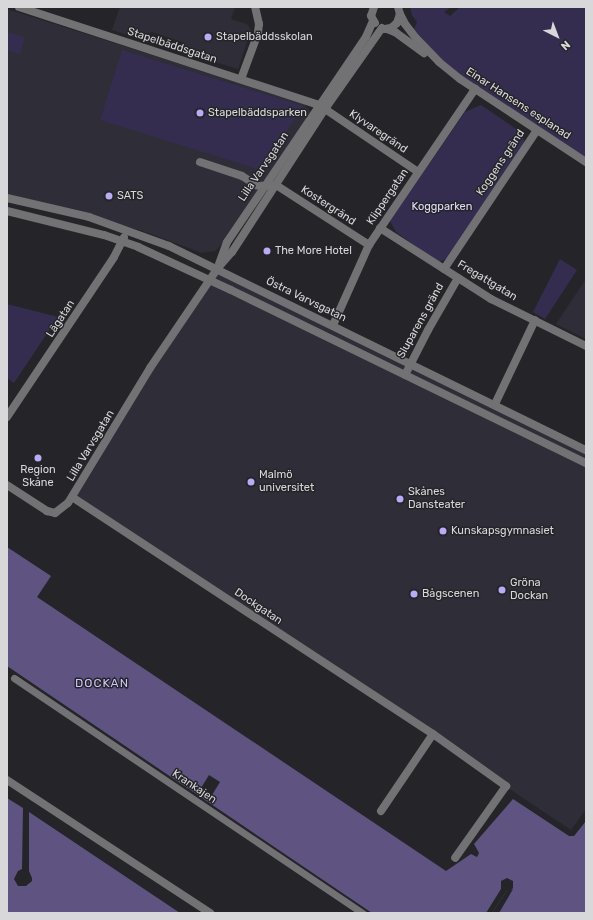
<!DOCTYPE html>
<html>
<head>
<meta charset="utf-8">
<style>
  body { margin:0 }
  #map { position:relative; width:593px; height:920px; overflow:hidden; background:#252529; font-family:Rubik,sans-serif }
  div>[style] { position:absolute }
  .built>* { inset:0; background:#2f2d37 }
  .green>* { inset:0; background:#352d4f }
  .water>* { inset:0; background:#5e5381 }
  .pier>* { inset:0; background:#252529 }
  .pedestrian>* { height:7px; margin:-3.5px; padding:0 3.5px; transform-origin:3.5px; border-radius:3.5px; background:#727174 }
  .minor>* { height:8px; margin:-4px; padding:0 4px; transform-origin:4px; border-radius:4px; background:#727174 }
  .dots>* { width:11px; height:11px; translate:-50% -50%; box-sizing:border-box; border:2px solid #252529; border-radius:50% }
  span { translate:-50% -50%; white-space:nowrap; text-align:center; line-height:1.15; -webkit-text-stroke:3px #252529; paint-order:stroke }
  .poi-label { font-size:11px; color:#d8d8db }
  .left { translate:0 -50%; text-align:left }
  .street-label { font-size:11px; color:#d8d8db }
  .park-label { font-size:11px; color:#e1dbfa }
  .neighbourhood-label { font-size:12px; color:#d0c4fd; letter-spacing:1px }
  .frame { position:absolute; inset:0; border:8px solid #d8d8db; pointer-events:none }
  .north { position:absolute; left:537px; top:16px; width:40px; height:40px; -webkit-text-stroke:3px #252529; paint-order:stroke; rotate:138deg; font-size:11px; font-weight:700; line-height:16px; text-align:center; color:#d8d8db }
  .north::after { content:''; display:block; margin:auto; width:14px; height:18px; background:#d8d8db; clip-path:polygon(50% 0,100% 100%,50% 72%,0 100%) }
</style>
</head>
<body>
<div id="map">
  <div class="built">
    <i style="clip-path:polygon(120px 7px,235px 7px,231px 19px,247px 24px,251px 30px,238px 69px,186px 53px,182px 42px,152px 32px,147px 34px,143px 40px,112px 30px)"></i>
    <i style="clip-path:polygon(7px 9px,303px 103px,311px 112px,225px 241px,215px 251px,202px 253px,143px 231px,7px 194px)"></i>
    <i style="clip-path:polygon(217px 269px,586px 450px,586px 809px,571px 830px,72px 497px)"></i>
    <i style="clip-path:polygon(586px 279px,586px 339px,556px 324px)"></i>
  </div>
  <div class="green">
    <i style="clip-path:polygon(410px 7px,451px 7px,444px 12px,450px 16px,460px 7px,586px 7px,586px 158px,453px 70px,437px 56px,414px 29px,417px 22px,412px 15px)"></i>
    <i style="clip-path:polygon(7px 32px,25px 37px,20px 54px,7px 50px)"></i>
    <i style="clip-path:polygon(122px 50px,303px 106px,261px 170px,100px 120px)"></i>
    <i style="clip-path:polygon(481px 105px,522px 133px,525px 144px,449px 258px,438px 262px,396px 232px,390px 221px,465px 112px)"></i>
    <i style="clip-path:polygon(560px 259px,577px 270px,545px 319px,533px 312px)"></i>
    <i style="clip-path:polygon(7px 304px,58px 317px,14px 383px,7px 378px)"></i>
  </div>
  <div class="water">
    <i style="clip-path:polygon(7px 547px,51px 576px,37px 597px,446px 871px,471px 854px,477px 857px,479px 853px,474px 844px,513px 799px,569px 836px,574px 836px,586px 821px,586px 913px,492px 913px,506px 892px,510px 891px,513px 888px,513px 881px,507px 878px,501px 881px,501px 889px,486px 913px,372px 913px,7px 666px)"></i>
    <i style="clip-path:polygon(7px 798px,23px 808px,22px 869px,18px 871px,14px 879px,18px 886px,26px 886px,32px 881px,32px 878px,29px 871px,29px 812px,180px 913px,7px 913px)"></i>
  </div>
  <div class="pier">
    <i style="clip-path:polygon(209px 775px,220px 782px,212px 795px,201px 788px)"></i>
    <i style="clip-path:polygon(513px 889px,499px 913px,492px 913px,506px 892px)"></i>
  </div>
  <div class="pedestrian">
    <i style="left:14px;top:678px;width:421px;rotate:34deg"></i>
  </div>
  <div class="minor">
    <i style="left:19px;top:7px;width:316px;rotate:18.1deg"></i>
    <i style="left:374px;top:7px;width:9px;rotate:108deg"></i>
    <i style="left:371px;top:16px;width:8px;rotate:60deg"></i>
    <i style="left:400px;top:14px;width:11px;rotate:63deg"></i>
    <i style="left:405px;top:24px;width:18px;rotate:52deg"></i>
    <i style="left:416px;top:38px;width:33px;rotate:46deg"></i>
    <i style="left:439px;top:62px;width:27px;rotate:39deg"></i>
    <i style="left:460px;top:79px;width:151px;rotate:33.4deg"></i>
    <i style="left:373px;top:21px;width:17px;rotate:114deg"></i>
    <i style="left:366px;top:37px;width:248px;rotate:124.1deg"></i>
    <i style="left:227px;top:242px;width:29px;rotate:110deg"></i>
    <i style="left:217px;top:269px;width:23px;rotate:-49deg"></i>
    <i style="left:232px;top:252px;width:171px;rotate:-57deg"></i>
    <i style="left:325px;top:109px;width:99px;rotate:-54.9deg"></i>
    <i style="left:385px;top:29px;width:6px;rotate:-9deg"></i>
    <i style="left:391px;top:28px;width:8px;rotate:-40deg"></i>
    <i style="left:397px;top:23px;width:9px;rotate:-72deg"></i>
    <i style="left:400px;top:14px;width:7px;rotate:-106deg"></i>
    <i style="left:387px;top:29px;width:9px;rotate:21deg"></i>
    <i style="left:395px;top:32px;width:36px;rotate:36deg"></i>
    <i style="left:241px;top:79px;width:49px;rotate:-69.7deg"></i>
    <i style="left:258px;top:33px;width:9px;rotate:-84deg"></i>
    <i style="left:259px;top:24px;width:17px;rotate:-103deg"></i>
    <i style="left:325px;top:109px;width:112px;rotate:34.1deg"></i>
    <i style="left:200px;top:162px;width:44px;rotate:18.4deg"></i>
    <i style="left:242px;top:176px;width:17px;rotate:33deg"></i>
    <i style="left:256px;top:185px;width:8px;rotate:7deg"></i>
    <i style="left:264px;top:186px;width:12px;rotate:-5deg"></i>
    <i style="left:276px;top:185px;width:111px;rotate:32.8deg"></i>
    <i style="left:7px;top:198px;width:84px;rotate:13deg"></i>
    <i style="left:89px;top:217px;width:85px;rotate:19.9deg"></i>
    <i style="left:169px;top:246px;width:464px;rotate:26.1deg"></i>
    <i style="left:7px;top:211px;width:100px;rotate:13.9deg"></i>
    <i style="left:104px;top:235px;width:36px;rotate:19deg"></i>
    <i style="left:138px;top:247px;width:102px;rotate:24.8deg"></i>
    <i style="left:231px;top:290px;width:395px;rotate:26deg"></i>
    <i style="left:380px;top:228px;width:132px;rotate:32.6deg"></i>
    <i style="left:491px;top:299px;width:106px;rotate:26.3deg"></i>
    <i style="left:444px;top:269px;width:167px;rotate:-56.2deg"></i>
    <i style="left:333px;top:325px;width:88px;rotate:-65.8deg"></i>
    <i style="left:369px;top:245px;width:189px;rotate:-55.8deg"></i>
    <i style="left:405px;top:375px;width:51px;rotate:-62.9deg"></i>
    <i style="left:428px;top:330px;width:60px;rotate:-60deg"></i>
    <i style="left:495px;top:404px;width:93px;rotate:-64.5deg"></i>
    <i style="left:7px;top:417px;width:192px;rotate:-56.2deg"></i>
    <i style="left:114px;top:257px;width:22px;rotate:-63deg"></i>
    <i style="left:7px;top:485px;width:48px;rotate:33deg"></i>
    <i style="left:47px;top:511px;width:8px;rotate:14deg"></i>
    <i style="left:55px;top:513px;width:16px;rotate:-38deg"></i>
    <i style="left:68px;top:503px;width:158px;rotate:-58.7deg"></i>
    <i style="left:150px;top:368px;width:120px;rotate:-55.9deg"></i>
    <i style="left:72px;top:497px;width:432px;rotate:33.3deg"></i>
    <i style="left:433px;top:734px;width:93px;rotate:124deg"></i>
    <i style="left:433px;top:734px;width:90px;rotate:35.5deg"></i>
    <i style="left:506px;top:786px;width:88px;rotate:125.3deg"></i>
    <i style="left:7px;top:780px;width:243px;rotate:33.2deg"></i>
  </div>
  <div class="dots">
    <i style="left:208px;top:37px;background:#bbaaf6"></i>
    <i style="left:200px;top:113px;background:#bbaaf6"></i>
    <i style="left:109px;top:196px;background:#bbaaf6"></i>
    <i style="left:267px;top:251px;background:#bbaaf6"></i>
    <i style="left:38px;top:458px;background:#bbaaf6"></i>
    <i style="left:251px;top:482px;background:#bbaaf6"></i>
    <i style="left:400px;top:499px;background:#bbaaf6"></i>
    <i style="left:443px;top:531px;background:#bbaaf6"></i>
    <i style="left:502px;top:590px;background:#bbaaf6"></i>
    <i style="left:414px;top:594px;background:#bbaaf6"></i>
  </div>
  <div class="poi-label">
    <span class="left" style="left:216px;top:37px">Stapelbäddsskolan</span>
    <span class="left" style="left:208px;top:113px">Stapelbäddsparken</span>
    <span class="left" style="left:117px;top:196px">SATS</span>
    <span class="left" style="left:275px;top:251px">The More Hotel</span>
    <span style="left:38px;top:477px">Region<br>Skåne</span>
    <span class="left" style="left:259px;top:482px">Malmö<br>universitet</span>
    <span class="left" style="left:408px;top:499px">Skånes<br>Dansteater</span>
    <span class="left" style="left:451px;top:531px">Kunskapsgymnasiet</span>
    <span class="left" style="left:510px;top:590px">Gröna<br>Dockan</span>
    <span class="left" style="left:422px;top:594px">Bågscenen</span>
  </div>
  <div class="street-label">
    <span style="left:172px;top:46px;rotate:18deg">Stapelbäddsgatan</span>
    <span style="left:518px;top:104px;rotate:33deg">Einar Hansens esplanad</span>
    <span style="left:378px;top:132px;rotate:34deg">Klyvaregränd</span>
    <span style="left:501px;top:163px;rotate:-56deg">Koggens gränd</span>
    <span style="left:264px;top:167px;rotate:-56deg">Lilla Varvsgatan</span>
    <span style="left:388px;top:197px;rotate:-56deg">Klippergatan</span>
    <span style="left:328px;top:206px;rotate:33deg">Kostergränd</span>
    <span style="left:487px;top:281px;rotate:31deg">Fregattgatan</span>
    <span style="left:306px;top:300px;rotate:26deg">Östra Varvsgatan</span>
    <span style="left:61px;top:319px;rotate:-57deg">Lägatan</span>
    <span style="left:421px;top:321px;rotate:-61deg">Sluparens gränd</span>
    <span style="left:91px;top:446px;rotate:-59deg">Lilla Varvsgatan</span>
    <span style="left:258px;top:607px;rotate:34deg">Dockgatan</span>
    <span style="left:194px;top:787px;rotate:34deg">Krankajen</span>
  </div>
  <div class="park-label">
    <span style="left:442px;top:207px">Koggparken</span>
  </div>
  <div class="neighbourhood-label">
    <span style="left:102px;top:684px">DOCKAN</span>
  </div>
  <div class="frame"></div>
  <div class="north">N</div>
</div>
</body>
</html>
